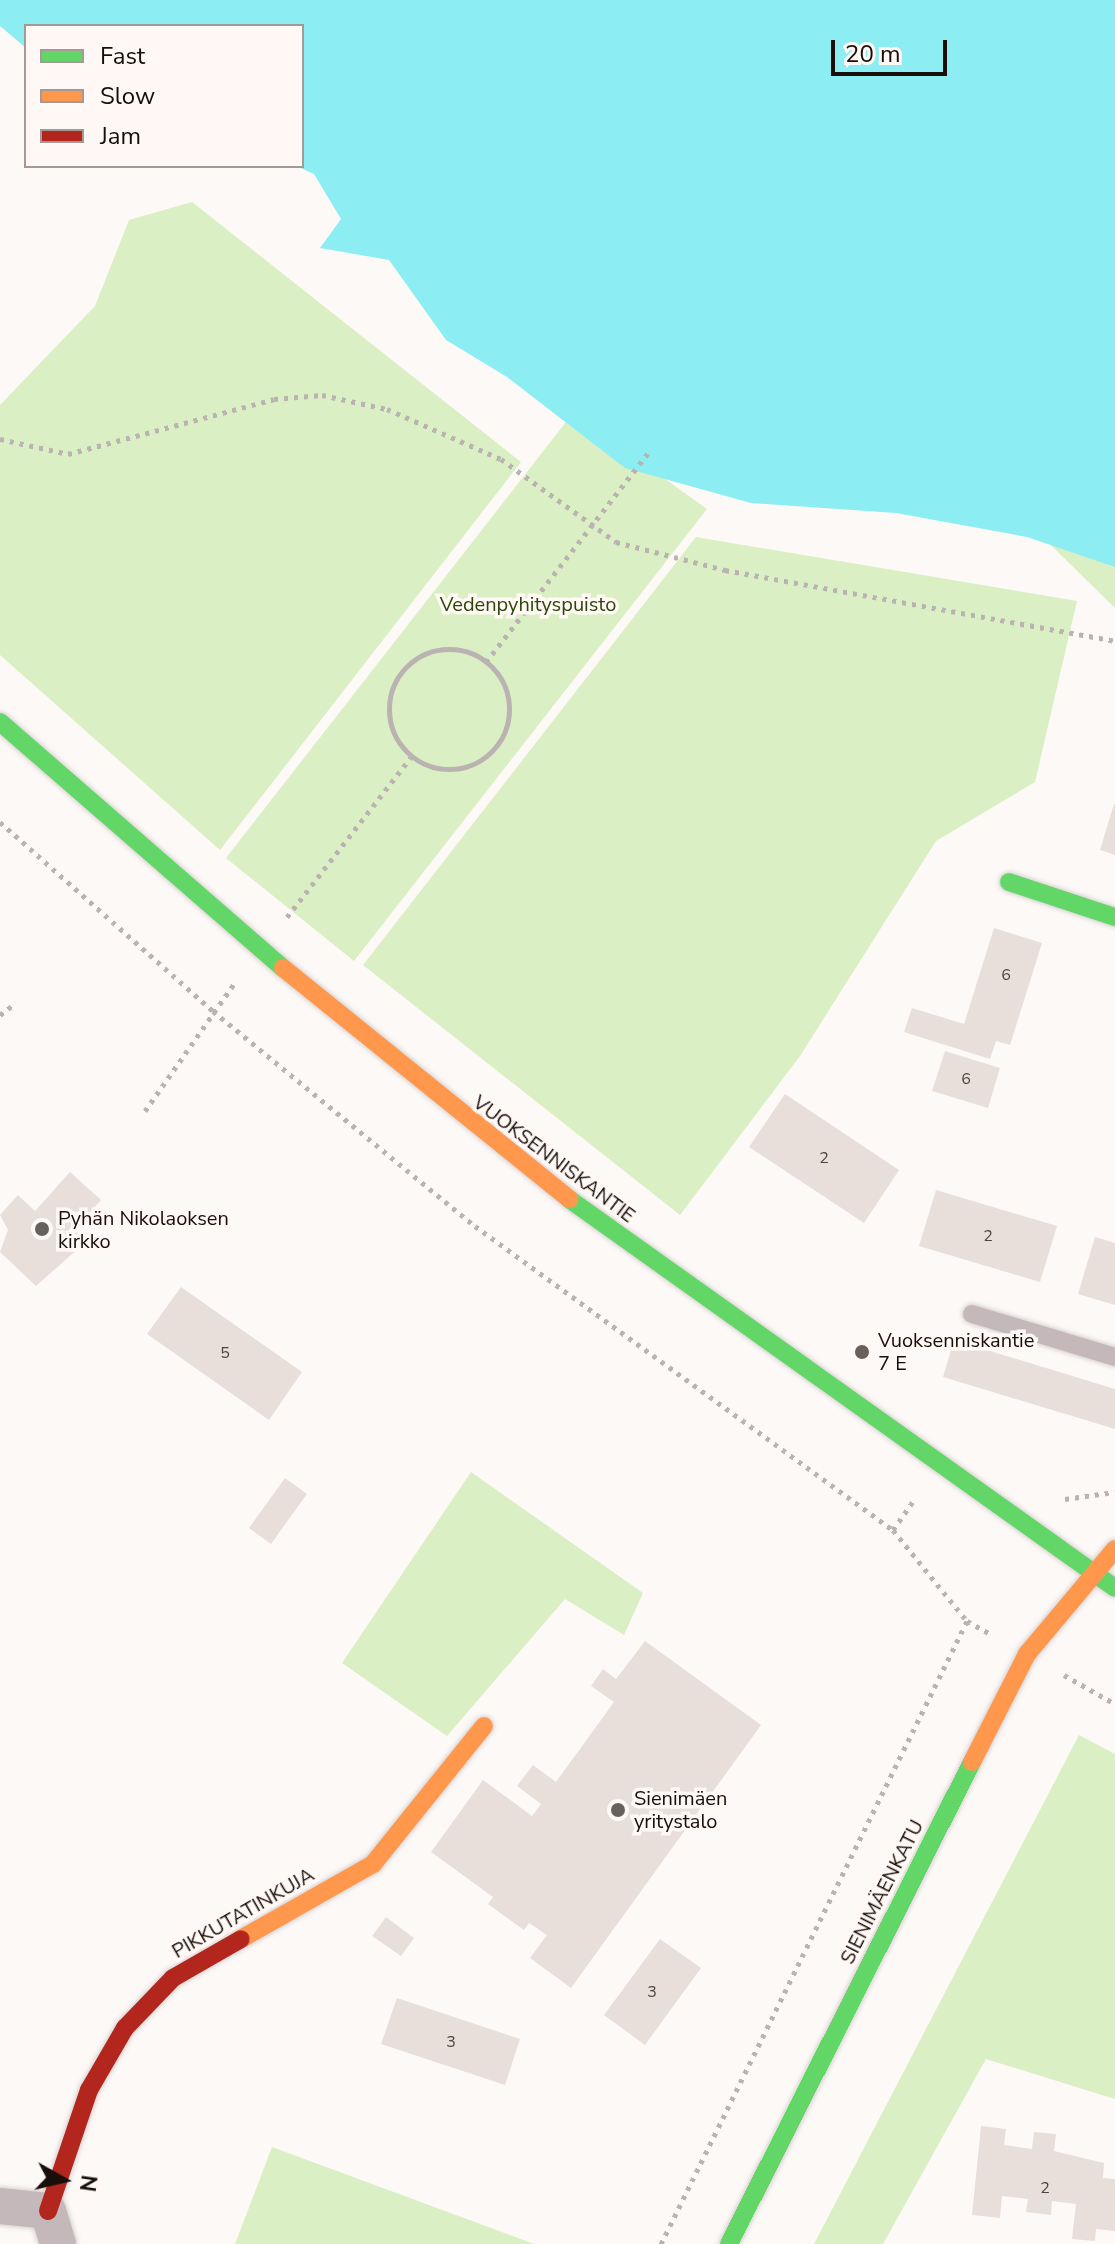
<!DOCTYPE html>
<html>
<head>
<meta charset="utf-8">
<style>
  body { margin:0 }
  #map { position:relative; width:1115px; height:2244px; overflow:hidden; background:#fdf9f7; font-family:"Nunito Sans",sans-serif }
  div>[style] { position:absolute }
  .green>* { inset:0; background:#daefc3 }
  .water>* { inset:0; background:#8ceef2 }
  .building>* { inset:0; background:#e8dfdb }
  .path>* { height:5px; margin-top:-2.5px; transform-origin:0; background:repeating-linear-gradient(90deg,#bbb2b2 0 4px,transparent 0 10px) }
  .path>.ring { margin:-2.5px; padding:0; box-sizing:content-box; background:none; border:5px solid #bbb2b2; border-radius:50% }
  .roads { filter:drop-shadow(0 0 2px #d8d3d2) drop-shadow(0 0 2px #d8d3d2) }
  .lane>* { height:18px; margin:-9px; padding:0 9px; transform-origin:9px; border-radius:9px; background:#c5b8ba }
  .street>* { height:36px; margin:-18px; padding:0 18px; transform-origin:18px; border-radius:18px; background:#c5b8ba }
  .fast>* { height:18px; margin:-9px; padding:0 9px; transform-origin:9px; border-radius:9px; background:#63d668 }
  .slow>* { height:18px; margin:-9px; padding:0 9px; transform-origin:9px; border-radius:9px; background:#ff974d }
  .jam>* { height:18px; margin:-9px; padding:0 9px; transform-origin:9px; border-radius:9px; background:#b3261e }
  .dots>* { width:22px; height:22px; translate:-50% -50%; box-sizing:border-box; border:4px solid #fff8f5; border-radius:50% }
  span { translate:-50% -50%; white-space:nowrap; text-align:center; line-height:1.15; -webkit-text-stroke:7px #fff8f5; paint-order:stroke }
  .number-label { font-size:16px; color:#4f4440 }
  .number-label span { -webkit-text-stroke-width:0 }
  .park-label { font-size:20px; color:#2c470a }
  .street-label { font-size:20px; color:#190e09 }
  .poi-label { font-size:20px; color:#190e09 }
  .left { translate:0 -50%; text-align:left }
  .legend { position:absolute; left:24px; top:24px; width:280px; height:144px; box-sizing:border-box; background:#fff8f5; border:2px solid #a39a97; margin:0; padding:10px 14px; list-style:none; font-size:24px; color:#190e09 }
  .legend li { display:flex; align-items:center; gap:16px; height:40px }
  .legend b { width:40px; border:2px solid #a39a97 }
  .north { position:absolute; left:24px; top:2140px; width:80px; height:80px; -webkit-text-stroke:6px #fff8f5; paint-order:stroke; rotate:98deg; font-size:22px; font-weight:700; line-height:32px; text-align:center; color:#190e09 }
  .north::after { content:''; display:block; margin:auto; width:28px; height:36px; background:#190e09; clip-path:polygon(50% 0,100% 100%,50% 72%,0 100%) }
  .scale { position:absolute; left:831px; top:40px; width:116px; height:36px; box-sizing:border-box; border:4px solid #190e09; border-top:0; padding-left:10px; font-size:24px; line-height:28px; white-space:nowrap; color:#190e09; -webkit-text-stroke:6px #fff8f5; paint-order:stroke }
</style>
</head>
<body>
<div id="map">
  <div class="green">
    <i style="clip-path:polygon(192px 202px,521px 462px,220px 850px,0 655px,0 405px,95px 306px,129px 220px)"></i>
    <i style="clip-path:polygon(573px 413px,707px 509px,354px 961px,226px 858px)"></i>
    <i style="clip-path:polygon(1014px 509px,1115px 537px,1115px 608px)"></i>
    <i style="clip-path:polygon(696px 537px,1077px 601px,1035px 782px,936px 841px,800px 1056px,680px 1215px,363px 965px)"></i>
    <i style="clip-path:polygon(471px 1472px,643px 1593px,624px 1635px,565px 1599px,447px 1736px,342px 1663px)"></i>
    <i style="clip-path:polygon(1079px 1735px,1115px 1754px,1115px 2099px,986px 2059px,883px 2244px,814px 2244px)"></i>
    <i style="clip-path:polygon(272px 2147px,534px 2244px,235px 2244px)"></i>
  </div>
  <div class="water">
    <i style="clip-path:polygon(0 0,1115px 0,1115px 567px,1027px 537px,896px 513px,751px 503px,625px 468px,507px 377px,446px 340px,389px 260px,320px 248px,341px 219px,314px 174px,296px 166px,302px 166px,302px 26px,26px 26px,26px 48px,0 26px)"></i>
  </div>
  <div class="building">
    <i style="clip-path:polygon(1114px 804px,1115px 804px,1115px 855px,1100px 850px)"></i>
    <i style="clip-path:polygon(994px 928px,1042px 943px,1010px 1045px,996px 1041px,990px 1059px,904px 1032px,912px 1008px,964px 1024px)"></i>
    <i style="clip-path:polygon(945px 1051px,1000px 1068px,988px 1108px,932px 1091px)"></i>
    <i style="clip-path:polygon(785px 1094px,899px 1170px,864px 1223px,749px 1147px)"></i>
    <i style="clip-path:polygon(70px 1172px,101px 1200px,76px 1228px,88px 1240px,36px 1286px,0 1252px,8px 1230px,0 1215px,18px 1195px,35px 1211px)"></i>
    <i style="clip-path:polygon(936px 1190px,1057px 1226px,1040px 1282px,919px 1246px)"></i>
    <i style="clip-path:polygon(1095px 1237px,1115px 1243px,1115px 1305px,1078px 1294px)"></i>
    <i style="clip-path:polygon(181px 1287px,302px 1372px,269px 1420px,147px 1334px)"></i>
    <i style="clip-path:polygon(954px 1340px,1115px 1389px,1115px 1429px,943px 1377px)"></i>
    <i style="clip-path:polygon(285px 1478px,307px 1494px,271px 1544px,249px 1528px)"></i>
    <i style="clip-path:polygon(645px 1641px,761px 1725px,571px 1988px,530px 1958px,547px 1935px,529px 1923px,524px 1930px,488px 1904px,493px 1897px,431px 1852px,483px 1780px,532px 1816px,541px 1804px,517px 1786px,533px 1765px,556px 1782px,614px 1702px,591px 1686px,603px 1669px,616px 1679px)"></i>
    <i style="clip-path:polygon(386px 1917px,414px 1938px,401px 1956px,372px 1936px)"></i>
    <i style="clip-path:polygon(660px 1939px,701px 1968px,645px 2045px,604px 2015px)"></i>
    <i style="clip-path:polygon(397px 1998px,520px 2039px,505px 2085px,381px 2044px)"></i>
    <i style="clip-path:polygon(981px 2126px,1006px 2129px,1004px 2145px,1032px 2149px,1034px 2132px,1056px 2134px,1054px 2151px,1104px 2163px,1103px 2178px,1115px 2179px,1115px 2231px,1096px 2229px,1095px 2241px,1072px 2239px,1076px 2204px,1052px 2201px,1051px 2215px,1026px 2212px,1028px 2199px,1002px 2196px,1000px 2218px,972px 2215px)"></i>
  </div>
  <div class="path">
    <i style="left:0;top:439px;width:70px;rotate:12.4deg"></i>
    <i style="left:68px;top:454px;width:213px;rotate:-14.9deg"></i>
    <i style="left:274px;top:399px;width:48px;rotate:-4.8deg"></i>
    <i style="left:322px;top:395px;width:66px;rotate:12.2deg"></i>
    <i style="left:387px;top:409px;width:124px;rotate:23.7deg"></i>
    <i style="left:501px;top:459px;width:142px;rotate:35.8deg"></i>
    <i style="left:616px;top:542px;width:113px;rotate:14.4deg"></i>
    <i style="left:725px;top:570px;width:396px;rotate:10.3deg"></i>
    <i class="ring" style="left:389px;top:649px;width:115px;height:115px"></i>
    <i style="left:486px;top:662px;width:264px;rotate:-52.2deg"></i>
    <i style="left:0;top:822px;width:285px;rotate:41.6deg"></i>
    <i style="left:213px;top:1011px;width:339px;rotate:39.4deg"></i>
    <i style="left:475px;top:1226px;width:517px;rotate:36.03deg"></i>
    <i style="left:893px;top:1530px;width:117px;rotate:50.9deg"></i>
    <i style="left:967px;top:1621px;width:29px;rotate:29deg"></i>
    <i style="left:287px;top:917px;width:202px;rotate:-52.2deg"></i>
    <i style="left:0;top:1015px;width:20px;rotate:-37deg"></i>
    <i style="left:145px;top:1111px;width:159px;rotate:-55deg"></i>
    <i style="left:1065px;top:1499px;width:50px;rotate:-8deg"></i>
    <i style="left:893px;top:1530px;width:38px;rotate:-55deg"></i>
    <i style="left:1064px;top:1675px;width:59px;rotate:29.6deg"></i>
    <i style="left:661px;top:2244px;width:694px;rotate:-63.84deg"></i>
  </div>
  <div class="roads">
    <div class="lane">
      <i style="left:972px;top:1314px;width:149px;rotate:16.7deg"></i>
    </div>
    <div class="street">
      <i style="left:0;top:2206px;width:48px;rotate:5.9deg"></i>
      <i style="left:48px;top:2211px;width:34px;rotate:73deg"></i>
    </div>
    <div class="fast">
      <i style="left:0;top:722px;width:375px;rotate:41deg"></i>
      <i style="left:1009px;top:882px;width:112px;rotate:18.3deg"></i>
      <i style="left:569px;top:1199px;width:670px;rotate:35.47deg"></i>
      <i style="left:729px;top:2244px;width:540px;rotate:-63.25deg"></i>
    </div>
    <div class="slow">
      <i style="left:283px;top:968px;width:368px;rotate:38.9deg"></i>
      <i style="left:972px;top:1762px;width:121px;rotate:-63deg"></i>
      <i style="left:1027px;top:1654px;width:137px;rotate:-50deg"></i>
      <i style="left:241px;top:1939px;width:152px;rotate:-29.6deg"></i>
      <i style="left:373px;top:1864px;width:177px;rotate:-51.2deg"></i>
    </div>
    <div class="jam">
      <i style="left:48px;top:2211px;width:128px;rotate:-71.3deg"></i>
      <i style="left:89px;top:2090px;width:72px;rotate:-59.9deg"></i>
      <i style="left:125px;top:2028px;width:69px;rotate:-46.2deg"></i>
      <i style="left:173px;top:1978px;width:78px;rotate:-29.8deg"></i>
    </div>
  </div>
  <div class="dots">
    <i style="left:42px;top:1229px;background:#69605c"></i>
    <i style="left:862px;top:1352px;background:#69605c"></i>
    <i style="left:618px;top:1810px;background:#69605c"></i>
  </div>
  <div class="number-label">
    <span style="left:1006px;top:975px">6</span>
    <span style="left:966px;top:1079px">6</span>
    <span style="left:824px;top:1158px">2</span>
    <span style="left:988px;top:1236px">2</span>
    <span style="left:225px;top:1353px">5</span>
    <span style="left:652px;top:1992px">3</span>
    <span style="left:451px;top:2042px">3</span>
    <span style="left:1045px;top:2188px">2</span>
  </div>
  <div class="park-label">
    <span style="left:528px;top:604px">Vedenpyhityspuisto</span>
  </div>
  <div class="street-label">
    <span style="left:554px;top:1159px;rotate:37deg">VUOKSENNISKANTIE</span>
    <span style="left:882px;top:1892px;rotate:-63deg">SIENIMÄENKATU</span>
    <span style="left:243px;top:1913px;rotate:-30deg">PIKKUTATINKUJA</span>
  </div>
  <div class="poi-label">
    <span class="left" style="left:58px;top:1230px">Pyhän Nikolaoksen<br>kirkko</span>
    <span class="left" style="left:878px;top:1352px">Vuoksenniskantie<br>7 E</span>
    <span class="left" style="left:634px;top:1810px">Sienimäen<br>yritystalo</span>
  </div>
  <ul class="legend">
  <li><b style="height:10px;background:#63d668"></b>Fast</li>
  <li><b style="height:10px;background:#ff974d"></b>Slow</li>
  <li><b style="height:10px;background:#b3261e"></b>Jam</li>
  </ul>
  <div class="north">N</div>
  <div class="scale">20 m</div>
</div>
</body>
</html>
